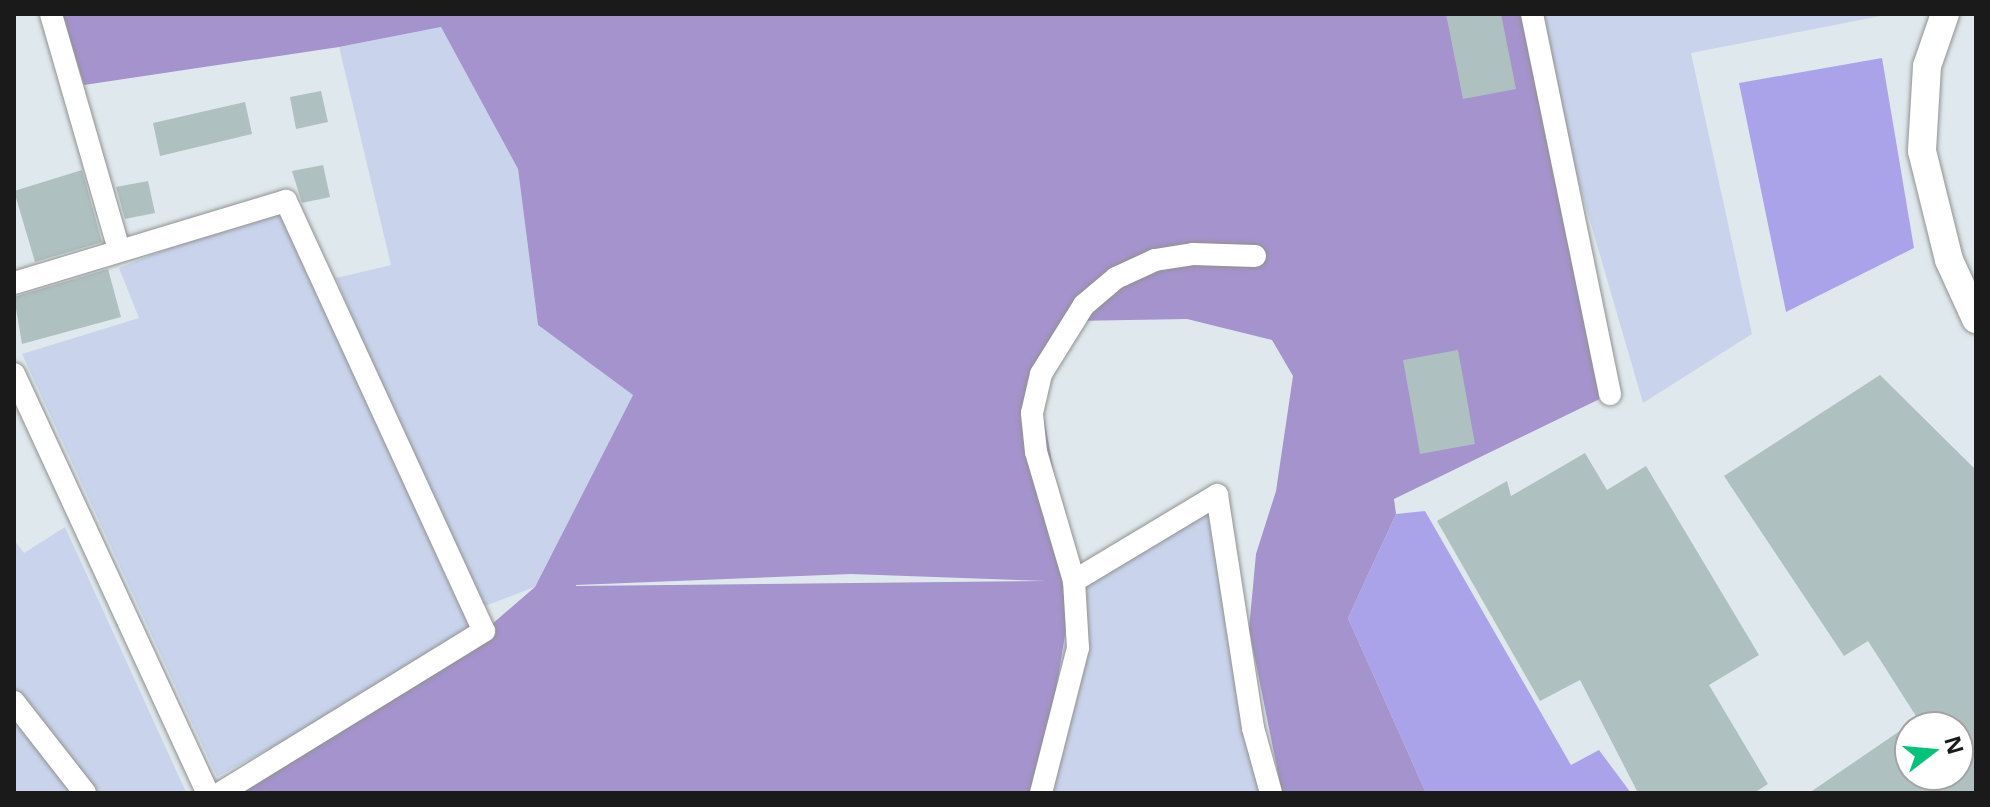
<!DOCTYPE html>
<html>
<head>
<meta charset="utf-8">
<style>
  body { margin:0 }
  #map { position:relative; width:1990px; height:807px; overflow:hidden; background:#dfe9ed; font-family:"Open Sans",sans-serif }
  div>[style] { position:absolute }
  .farmland>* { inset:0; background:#c9d4ec }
  .grass>* { inset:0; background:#aba3e9 }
  .forest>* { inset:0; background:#a593cd }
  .building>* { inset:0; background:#afc0c0 }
  .roads { filter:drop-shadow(0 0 2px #919191) drop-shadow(0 0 2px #919191) }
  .minor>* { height:22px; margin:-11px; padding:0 11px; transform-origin:11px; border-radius:11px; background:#fff }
  .tertiary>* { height:28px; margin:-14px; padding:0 14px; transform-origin:14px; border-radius:14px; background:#fff }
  span { translate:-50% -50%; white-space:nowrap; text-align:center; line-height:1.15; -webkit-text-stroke:7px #fff; paint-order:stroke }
  .frame { position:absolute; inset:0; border:16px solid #1a1a1a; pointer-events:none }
  .north { position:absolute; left:1894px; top:711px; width:80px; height:80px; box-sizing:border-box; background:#fff; border:2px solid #a3a3a3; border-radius:50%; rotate:74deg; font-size:22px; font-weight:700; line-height:32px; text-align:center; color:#1a1a1a }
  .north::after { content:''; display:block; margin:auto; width:28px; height:36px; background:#00c579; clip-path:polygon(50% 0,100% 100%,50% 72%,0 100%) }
</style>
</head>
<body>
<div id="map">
  <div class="farmland">
    <i style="clip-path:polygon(1536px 14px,1891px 14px,1691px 53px,1752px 334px,1643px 403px,1531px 18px)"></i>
    <i style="clip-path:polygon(441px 27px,518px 169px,538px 325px,633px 395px,535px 587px,475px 610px,484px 631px,217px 777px,22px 354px,139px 318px,119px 268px,286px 201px,462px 580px,336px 278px,391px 265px,339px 47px)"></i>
    <i style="clip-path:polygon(1217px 495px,1269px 793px,1040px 793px,1074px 581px)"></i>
    <i style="clip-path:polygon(65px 527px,186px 792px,184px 793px,93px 793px,14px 691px,14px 540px,24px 553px)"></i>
    <i style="clip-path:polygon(14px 708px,83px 793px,14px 793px)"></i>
  </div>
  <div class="grass">
    <i style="clip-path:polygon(1882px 58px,1914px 248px,1786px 312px,1739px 83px)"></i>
    <i style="clip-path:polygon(1425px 511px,1571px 765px,1599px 750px,1631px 793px,1426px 793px,1348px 618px,1396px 514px)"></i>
  </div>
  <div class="forest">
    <i style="clip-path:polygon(evenodd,62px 14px,1540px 14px,1610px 394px,1394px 499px,1396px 514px,1348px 618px,1426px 793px,1282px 793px,1249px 629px,1256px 554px,1276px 491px,1293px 376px,1272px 340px,1187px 319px,1073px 321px,1038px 386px,1074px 581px,1039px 793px,219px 793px,484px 631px,535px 587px,633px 395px,538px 325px,518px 169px,441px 27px,339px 47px,84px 85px,62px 14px,851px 574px,1046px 581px,576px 586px,576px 585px,851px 574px)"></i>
  </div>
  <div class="building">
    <i style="clip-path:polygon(1446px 14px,1501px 14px,1516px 89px,1463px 99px)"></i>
    <i style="clip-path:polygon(321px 91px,328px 122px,296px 129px,290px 97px)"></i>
    <i style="clip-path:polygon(245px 102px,252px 134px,160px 156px,153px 123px)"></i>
    <i style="clip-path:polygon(323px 165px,330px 197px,302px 203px,292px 171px)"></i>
    <i style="clip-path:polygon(82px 170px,102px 242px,35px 262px,14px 191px)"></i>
    <i style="clip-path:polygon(148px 181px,155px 213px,125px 219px,116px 187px)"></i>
    <i style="clip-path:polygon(108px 269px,121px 317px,22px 344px,14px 297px)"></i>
    <i style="clip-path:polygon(1458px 350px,1475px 444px,1420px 454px,1403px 360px)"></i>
    <i style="clip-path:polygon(1880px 375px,1976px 470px,1976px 793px,1809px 793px,1910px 724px,1910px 775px,1958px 775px,1958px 727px,1923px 727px,1868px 641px,1844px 656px,1724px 476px)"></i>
    <i style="clip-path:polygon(1585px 453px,1607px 490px,1646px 466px,1759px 655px,1709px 685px,1768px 784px,1754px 793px,1638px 793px,1580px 680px,1540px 701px,1437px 521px,1507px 481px,1511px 496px)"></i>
  </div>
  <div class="roads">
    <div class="minor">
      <i style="left:51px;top:14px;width:245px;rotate:73.9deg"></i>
      <i style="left:1532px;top:14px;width:388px;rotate:78.4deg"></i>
      <i style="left:14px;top:283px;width:284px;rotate:-16.8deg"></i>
      <i style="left:286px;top:201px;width:473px;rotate:65.3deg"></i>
      <i style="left:484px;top:631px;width:309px;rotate:148.4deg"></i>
      <i style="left:14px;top:374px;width:462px;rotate:65.2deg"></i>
      <i style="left:1074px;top:581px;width:167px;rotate:-31deg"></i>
      <i style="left:1217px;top:495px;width:236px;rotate:81.2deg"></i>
      <i style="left:1253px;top:728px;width:67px;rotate:74.5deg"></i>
      <i style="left:14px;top:702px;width:115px;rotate:52deg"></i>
      <i style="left:1041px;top:793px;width:150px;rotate:-75.7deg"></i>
      <i style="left:1078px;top:648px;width:67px;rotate:-93.4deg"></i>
      <i style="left:1074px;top:581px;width:134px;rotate:-106.4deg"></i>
      <i style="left:1036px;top:452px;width:39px;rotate:-96deg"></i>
      <i style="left:1032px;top:413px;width:40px;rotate:-77deg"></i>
      <i style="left:1041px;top:374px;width:81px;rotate:-58.1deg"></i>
      <i style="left:1084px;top:305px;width:42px;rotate:-40.2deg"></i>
      <i style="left:1116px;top:278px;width:43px;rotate:-24.8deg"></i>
      <i style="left:1155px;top:260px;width:38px;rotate:-9deg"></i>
      <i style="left:1193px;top:254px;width:62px;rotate:1.8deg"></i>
    </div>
    <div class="tertiary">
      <i style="left:1945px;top:14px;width:55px;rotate:109.1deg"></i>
      <i style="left:1927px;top:66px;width:85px;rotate:93.4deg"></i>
      <i style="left:1922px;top:151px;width:112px;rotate:76.1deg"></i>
      <i style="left:1949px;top:260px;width:65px;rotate:65.4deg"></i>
    </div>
  </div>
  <div class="frame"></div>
  <div class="north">N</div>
</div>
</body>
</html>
